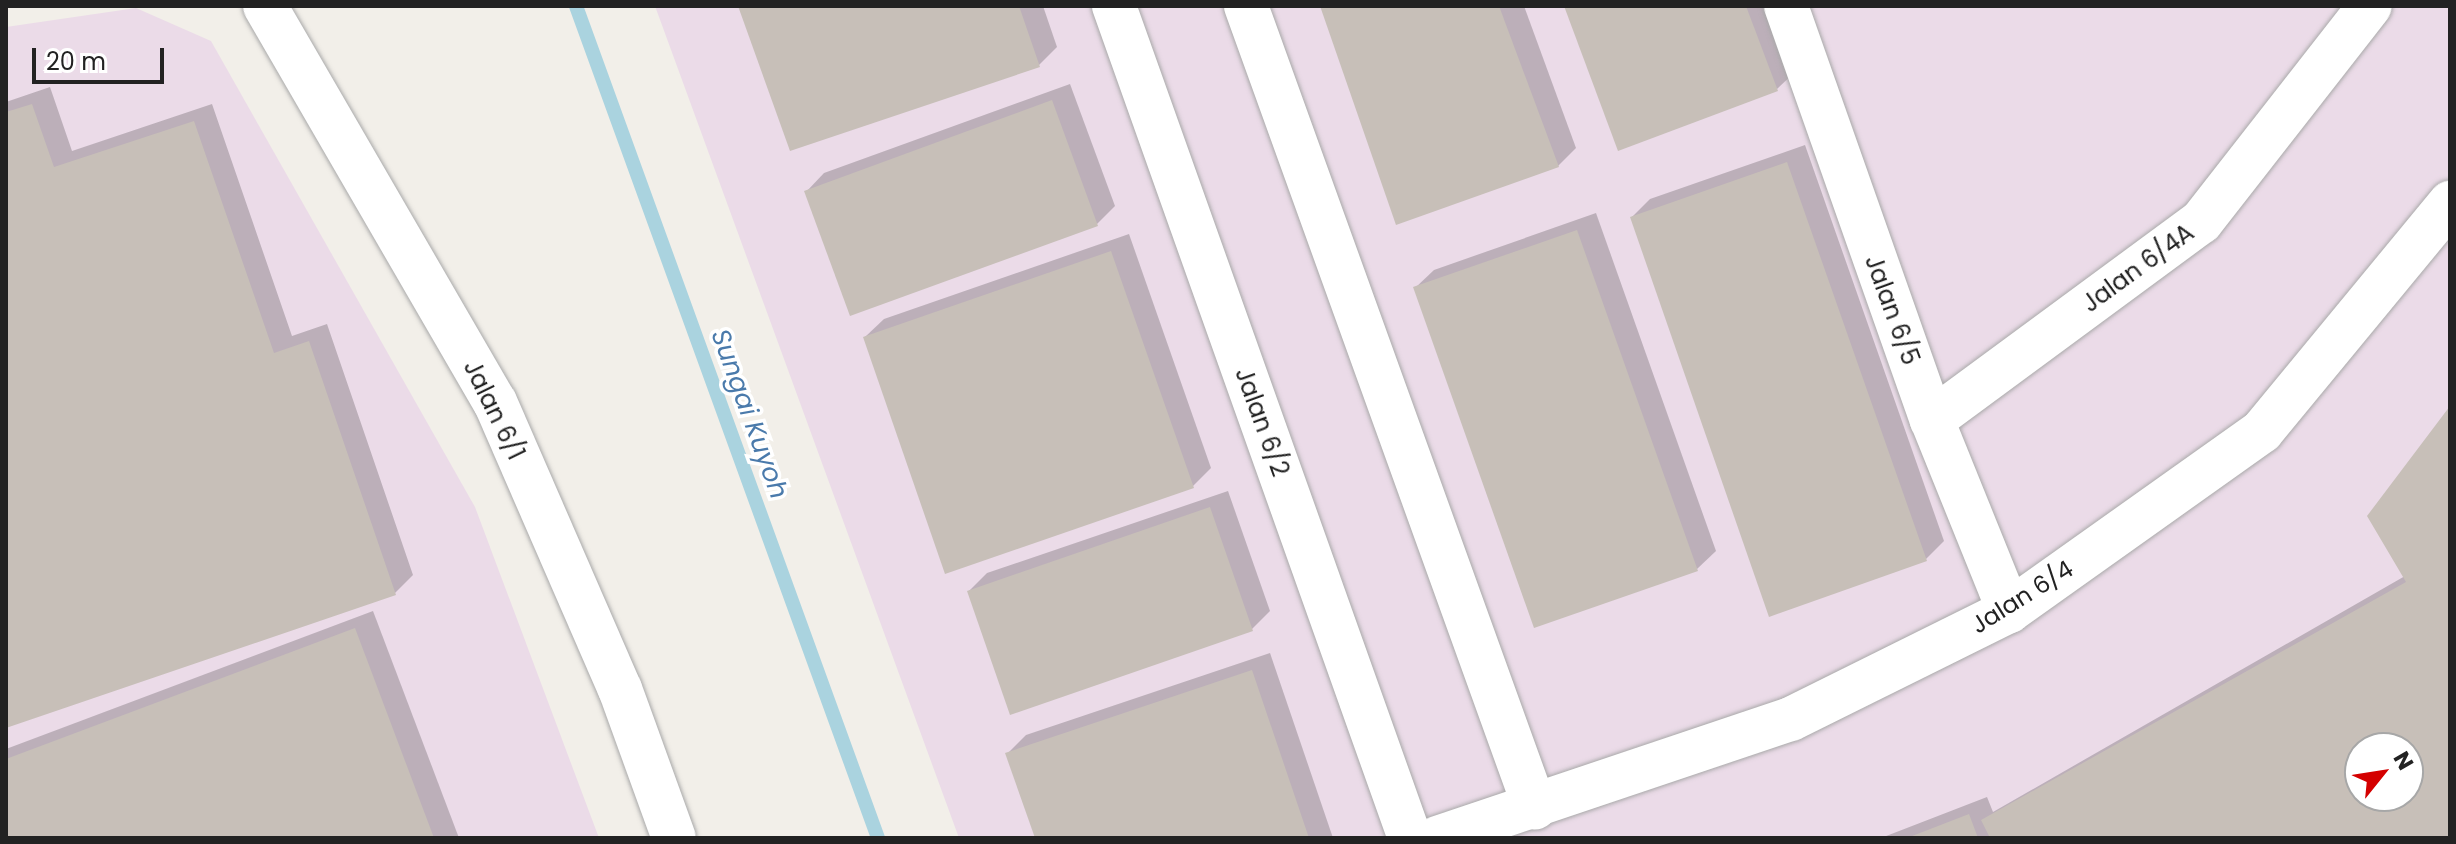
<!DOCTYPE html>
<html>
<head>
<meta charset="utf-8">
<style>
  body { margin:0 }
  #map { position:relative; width:2456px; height:844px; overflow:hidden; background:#f2efe9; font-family:Poppins,sans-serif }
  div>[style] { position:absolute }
  .industrial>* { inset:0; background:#ebdbe8 }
  .shadow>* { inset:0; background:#0003 }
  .stream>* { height:14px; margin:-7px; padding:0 7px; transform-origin:7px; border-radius:7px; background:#aad3df }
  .building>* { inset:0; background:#c7bfb8 }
  .roads { filter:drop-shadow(0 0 2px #a9a9a9) drop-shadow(0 0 2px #a9a9a9) }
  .minor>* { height:44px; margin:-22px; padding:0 22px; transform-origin:22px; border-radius:22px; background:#fff }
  span { translate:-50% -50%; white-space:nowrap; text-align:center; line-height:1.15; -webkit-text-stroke:7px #fff; paint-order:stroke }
  .street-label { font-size:24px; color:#222 }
  .water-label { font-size:26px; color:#4a7aab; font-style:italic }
  .frame { position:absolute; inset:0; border:8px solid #222; pointer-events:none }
  .north { position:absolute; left:2344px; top:732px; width:80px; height:80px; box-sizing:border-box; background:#fff; border:2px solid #a7a7a7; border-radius:50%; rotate:60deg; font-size:22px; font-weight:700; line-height:32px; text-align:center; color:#222 }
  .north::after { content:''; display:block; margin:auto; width:28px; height:36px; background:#d40000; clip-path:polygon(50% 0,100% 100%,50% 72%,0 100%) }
  .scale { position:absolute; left:32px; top:48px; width:132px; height:36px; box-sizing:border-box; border:4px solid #222; border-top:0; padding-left:10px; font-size:24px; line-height:28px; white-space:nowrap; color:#222; -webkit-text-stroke:6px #fff; paint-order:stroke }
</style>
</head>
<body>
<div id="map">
  <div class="industrial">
    <i style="clip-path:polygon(evenodd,655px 6px,2450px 6px,2450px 838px,959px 838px,655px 6px,2360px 748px,2408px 748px,2408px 796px,2360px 796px,2360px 748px)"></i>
    <i style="clip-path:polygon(136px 8px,211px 41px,475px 507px,599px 838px,6px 838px,6px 27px)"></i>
  </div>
  <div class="shadow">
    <i style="clip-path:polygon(740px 6px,1043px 6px,1057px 47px,1039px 65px)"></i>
    <i style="clip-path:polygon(1322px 6px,1524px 6px,1576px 148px,1558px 166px)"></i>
    <i style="clip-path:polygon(1566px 6px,1771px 6px,1796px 71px,1777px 89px)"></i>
    <i style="clip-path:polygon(1070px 84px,1115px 206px,1097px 224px,806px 192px,824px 173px)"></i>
    <i style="clip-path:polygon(50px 87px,72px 151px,212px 104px,292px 336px,327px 324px,413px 575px,395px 593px,6px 726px,6px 102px)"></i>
    <i style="clip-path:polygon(1805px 145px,1944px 541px,1926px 559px,1632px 217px,1650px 199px)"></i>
    <i style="clip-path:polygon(1596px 213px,1716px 551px,1697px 569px,1415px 288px,1434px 270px)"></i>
    <i style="clip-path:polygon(1129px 234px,1211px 468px,1193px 486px,865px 337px,884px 319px)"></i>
    <i style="clip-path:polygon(evenodd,2450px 409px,2450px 838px,1881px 838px,1987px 797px,1993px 812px,2405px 576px,2450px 409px,2360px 748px,2408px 748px,2408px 796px,2360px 796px,2360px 748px)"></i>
    <i style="clip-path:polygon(1228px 491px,1270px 611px,1252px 629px,969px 591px,987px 573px)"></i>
    <i style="clip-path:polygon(373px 611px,459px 838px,6px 838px,6px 749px)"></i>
    <i style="clip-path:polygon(1270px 653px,1333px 838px,1037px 838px,1008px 753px,1026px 735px)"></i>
  </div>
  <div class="stream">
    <i style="left:576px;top:6px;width:885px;rotate:70.05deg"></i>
  </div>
  <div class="building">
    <i style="clip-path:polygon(738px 6px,1019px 6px,1040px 67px,790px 151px)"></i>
    <i style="clip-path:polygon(1320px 6px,1499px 6px,1559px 167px,1396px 225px)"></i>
    <i style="clip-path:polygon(1564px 6px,1746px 6px,1778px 91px,1618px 151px)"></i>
    <i style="clip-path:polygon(1052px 100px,1098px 226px,850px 316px,804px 191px)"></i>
    <i style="clip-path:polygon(32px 104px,54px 167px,194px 121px,274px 353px,309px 341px,396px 595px,6px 728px,6px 112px)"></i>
    <i style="clip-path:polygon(1787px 162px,1927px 561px,1769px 617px,1630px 217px)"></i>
    <i style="clip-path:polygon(1577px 230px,1698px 571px,1534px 628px,1413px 287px)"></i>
    <i style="clip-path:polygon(1111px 251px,1194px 488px,945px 574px,863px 337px)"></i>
    <i style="clip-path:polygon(evenodd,2450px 406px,2450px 838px,1990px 838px,1981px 820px,2406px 582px,2367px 516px,2450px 406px,2360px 748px,2408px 748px,2408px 796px,2360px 796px,2360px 748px)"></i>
    <i style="clip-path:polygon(1210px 507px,1253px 631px,1010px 715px,967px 591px)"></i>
    <i style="clip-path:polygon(355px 628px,434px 838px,6px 838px,6px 759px)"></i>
    <i style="clip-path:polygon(1252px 670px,1309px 838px,1035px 838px,1005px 753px)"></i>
    <i style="clip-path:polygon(1969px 814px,1978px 838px,1907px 838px)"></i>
  </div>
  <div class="roads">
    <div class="minor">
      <i style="left:265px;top:6px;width:458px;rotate:59.9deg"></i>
      <i style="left:495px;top:402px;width:313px;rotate:66.5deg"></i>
      <i style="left:620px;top:689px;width:158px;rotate:70.1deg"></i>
      <i style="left:1114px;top:6px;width:883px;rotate:70.42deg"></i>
      <i style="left:1246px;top:6px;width:852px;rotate:70.18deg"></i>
      <i style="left:1786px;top:6px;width:439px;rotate:70.6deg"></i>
      <i style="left:1932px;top:420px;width:206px;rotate:68deg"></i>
      <i style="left:1932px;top:420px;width:334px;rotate:-36.4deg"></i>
      <i style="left:2201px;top:222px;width:274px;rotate:-52deg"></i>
      <i style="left:1437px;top:838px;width:373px;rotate:-18.6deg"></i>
      <i style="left:1791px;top:719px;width:243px;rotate:-26.4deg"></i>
      <i style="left:2009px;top:611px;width:310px;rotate:-35.4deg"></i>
      <i style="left:2262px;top:431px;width:296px;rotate:-50.5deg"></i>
    </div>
  </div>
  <div class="street-label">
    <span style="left:2138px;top:268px;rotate:-36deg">Jalan 6/4A</span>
    <span style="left:1892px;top:310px;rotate:70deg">Jalan 6/5</span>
    <span style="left:494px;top:410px;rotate:64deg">Jalan 6/1</span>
    <span style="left:1262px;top:422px;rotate:70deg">Jalan 6/2</span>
    <span style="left:2022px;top:597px;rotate:-32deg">Jalan 6/4</span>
  </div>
  <div class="water-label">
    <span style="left:749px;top:414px;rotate:70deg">Sungai Kuyoh</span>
  </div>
  <div class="frame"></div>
  <div class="north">N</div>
  <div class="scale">20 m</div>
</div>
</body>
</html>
